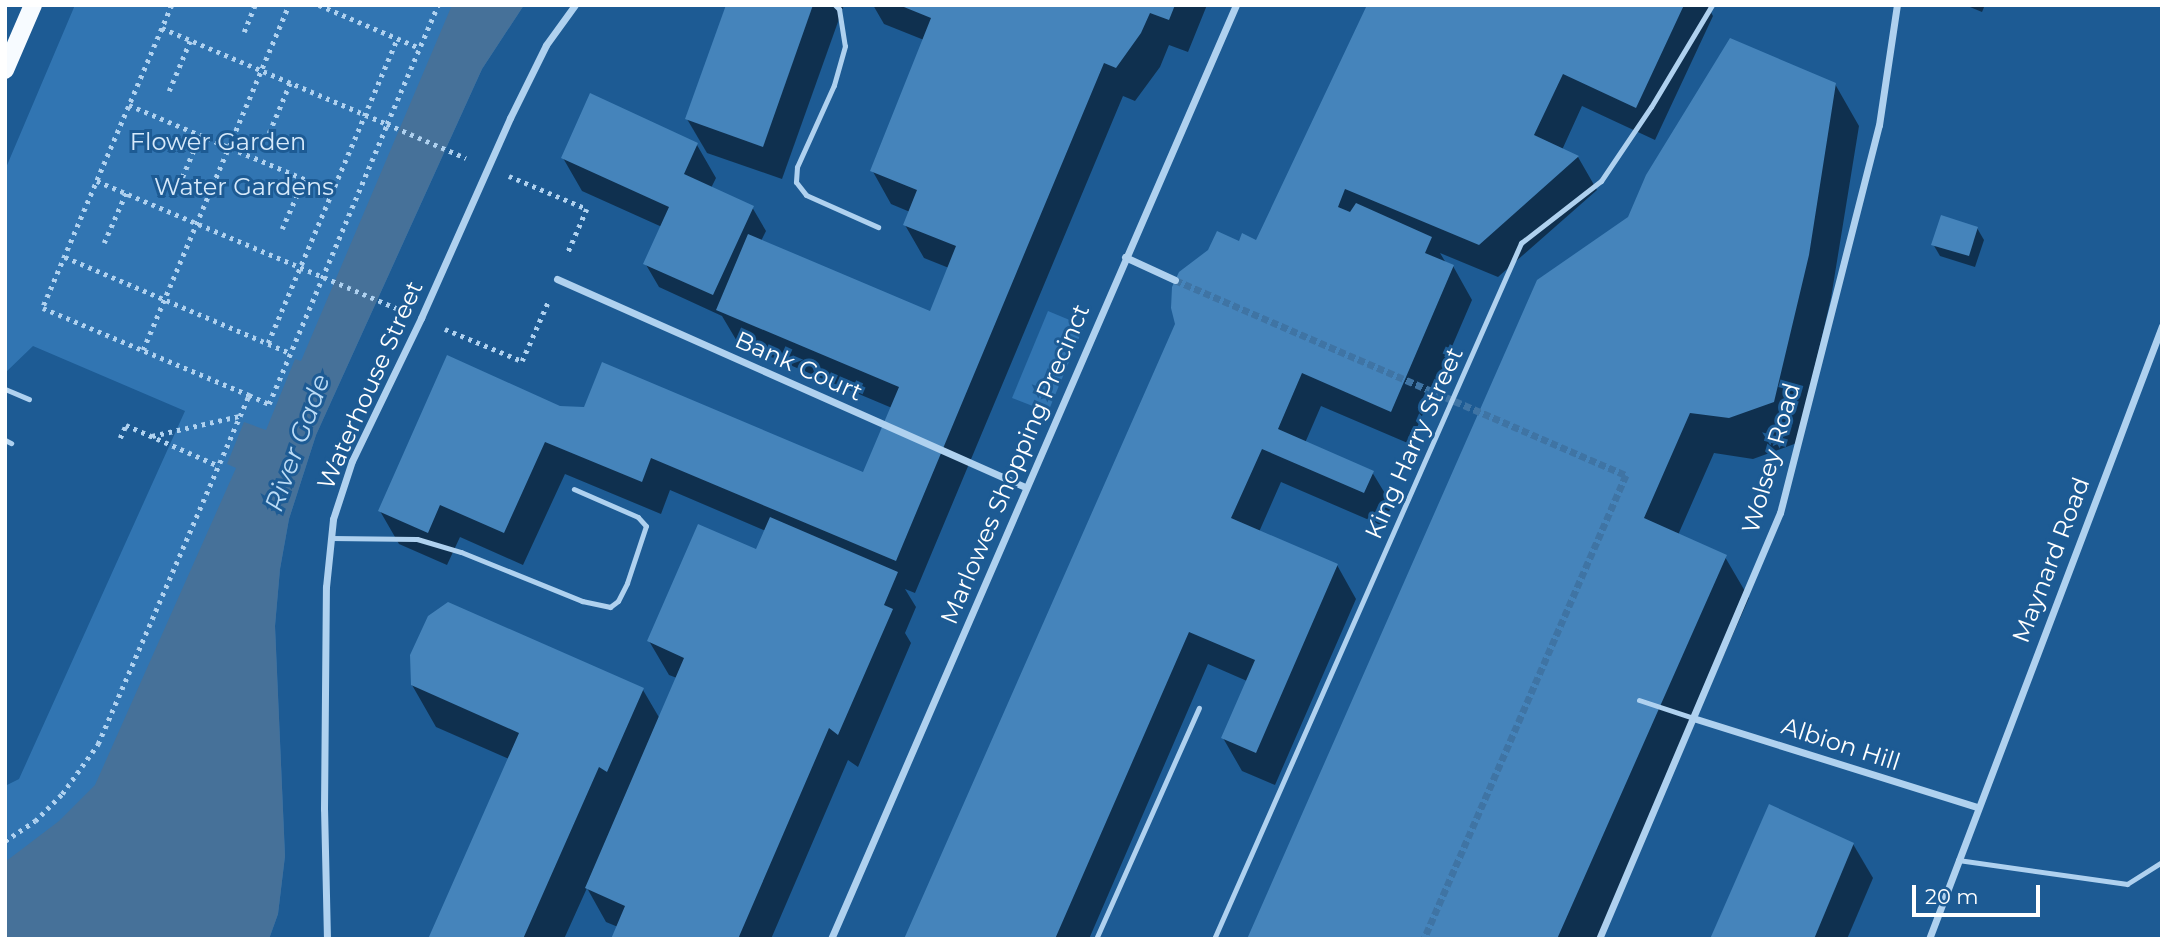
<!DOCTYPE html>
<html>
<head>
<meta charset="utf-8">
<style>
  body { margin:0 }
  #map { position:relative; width:2167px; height:944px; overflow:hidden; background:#1d5b94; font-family:Montserrat,sans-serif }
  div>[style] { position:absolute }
  .green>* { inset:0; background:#3175b2 }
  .water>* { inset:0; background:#467199 }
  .shadow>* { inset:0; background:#0007 }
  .building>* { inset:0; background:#4584bb }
  .street-tunnel>* { height:7px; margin-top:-3.5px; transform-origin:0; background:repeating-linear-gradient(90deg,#3f74a4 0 7px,transparent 0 10.5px) }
  .path>* { height:4.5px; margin-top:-2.25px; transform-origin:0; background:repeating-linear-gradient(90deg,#afd1ef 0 3.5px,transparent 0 8.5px) }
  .lane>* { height:5px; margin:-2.5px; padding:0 2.5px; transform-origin:2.5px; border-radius:2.5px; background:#afd1ef }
  .street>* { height:7px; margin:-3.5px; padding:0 3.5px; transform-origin:3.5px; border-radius:3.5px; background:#afd1ef }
  .primary>* { height:18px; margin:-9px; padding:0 9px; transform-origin:9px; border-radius:9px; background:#f7fbff }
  span { translate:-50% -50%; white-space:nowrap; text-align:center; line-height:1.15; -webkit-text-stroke:6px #1d5b94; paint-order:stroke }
  .park-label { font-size:24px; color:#d6e9fa }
  .street-label { font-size:24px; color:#fff }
  .water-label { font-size:26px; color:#bbdbf5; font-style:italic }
  .frame { position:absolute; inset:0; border:7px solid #fff; pointer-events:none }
  .scale { position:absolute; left:1912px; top:885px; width:128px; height:32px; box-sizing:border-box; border:4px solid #fff; border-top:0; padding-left:9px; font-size:21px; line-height:24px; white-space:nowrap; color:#fff; -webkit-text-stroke:5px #1d5b94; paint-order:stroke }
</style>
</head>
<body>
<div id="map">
  <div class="green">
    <i style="clip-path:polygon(75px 5px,524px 5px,482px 69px,316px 435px,289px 519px,280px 569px,275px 626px,285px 856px,278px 914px,269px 939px,5px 939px,5px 786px,19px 779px,185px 411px,33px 346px,5px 373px,5px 170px)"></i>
    <i style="clip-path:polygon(1048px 311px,1084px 326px,1048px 412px,1012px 398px)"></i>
  </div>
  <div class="water">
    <i style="clip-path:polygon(452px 5px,524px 5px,482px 69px,316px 435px,289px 519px,280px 569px,275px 626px,285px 856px,278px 914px,269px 939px,5px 939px,5px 862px,59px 821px,95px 785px,236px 468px,227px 464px,244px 422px,266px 430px,295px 359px,301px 361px)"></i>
  </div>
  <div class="shadow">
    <i style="clip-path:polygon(727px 5px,844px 5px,782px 179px,707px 153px,687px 119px)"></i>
    <i style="clip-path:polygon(873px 5px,1207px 5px,1188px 52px,1169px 45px,1160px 67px,1135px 101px,1123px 96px,915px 593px,905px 589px,916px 607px,905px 633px,911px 643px,858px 767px,848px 760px,771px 939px,613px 939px,618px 927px,606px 922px,587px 888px,564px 939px,430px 939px,509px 759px,436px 727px,412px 685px,643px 690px,660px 719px,677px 678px,669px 675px,649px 641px,757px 551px,766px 531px,670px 490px,661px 514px,565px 474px,523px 565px,460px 537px,447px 565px,399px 544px,380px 511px,560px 408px,864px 474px,892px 408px,738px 343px,722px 316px,659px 287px,645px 263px,662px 227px,582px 191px,563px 158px,697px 145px,716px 178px,711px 188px,752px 207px,766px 231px,761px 241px,930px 313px,949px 268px,924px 258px,905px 225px,910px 212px,891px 204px,872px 170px,924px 40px,884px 24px)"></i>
    <i style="clip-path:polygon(1369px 5px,1707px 5px,1713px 16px,1655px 140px,1582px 106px,1562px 150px,1578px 157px,1597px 190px,1498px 277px,1440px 253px,1446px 263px,1453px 266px,1472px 300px,1410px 444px,1321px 406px,1305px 443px,1372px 472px,1392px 505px,1383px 526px,1281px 482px,1259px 532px,1337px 565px,1356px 599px,1275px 785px,1242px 771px,1223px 738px,1247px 681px,1208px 664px,1089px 939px,906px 939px,1240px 243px,1257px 242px)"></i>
    <i style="clip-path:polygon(1965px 5px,1985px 5px,1982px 12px)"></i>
    <i style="clip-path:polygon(1835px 84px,1859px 126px,1831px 298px,1797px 443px,1753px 459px,1714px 453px,1678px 535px,1725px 557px,1749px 598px,1599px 939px,1250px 939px)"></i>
    <i style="clip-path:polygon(1977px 228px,1984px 240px,1975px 267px,1940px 256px,1933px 244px)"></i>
    <i style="clip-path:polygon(1853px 844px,1873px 878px,1847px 939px,1712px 939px)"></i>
  </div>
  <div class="building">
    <i style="clip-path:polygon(726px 5px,813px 5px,763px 147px,685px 119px)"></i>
    <i style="clip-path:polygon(899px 5px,1175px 5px,1169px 20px,1150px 13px,1141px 33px,1116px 68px,1104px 63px,896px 561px,651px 458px,642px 482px,545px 442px,504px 533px,440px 505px,428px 533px,378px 511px,447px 355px,560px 406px,584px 407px,602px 362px,863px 472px,899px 387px,716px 310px,748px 234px,930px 311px,956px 246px,903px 225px,917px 190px,870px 171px,931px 18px)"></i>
    <i style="clip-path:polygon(1367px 5px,1684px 5px,1636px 108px,1563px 74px,1534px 135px,1579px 156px,1479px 245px,1345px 189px,1338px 207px,1350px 212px,1356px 203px,1432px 237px,1425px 253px,1454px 265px,1391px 412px,1302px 373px,1278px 429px,1374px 471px,1364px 493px,1262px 449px,1231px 518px,1338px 564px,1256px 753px,1221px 738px,1255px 660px,1189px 632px,1055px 939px,904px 939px,1175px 324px,1171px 308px,1172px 287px,1179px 272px,1208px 250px,1217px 231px,1239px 241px,1242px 233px,1256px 240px)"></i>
    <i style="clip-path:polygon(1730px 38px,1836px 83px,1809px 255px,1774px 402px,1729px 418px,1690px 413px,1644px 518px,1727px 555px,1557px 939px,1247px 939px,1537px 280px,1628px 217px,1646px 175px)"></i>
    <i style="clip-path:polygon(590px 93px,698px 143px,684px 174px,754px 206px,713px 295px,643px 264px,669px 207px,561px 158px)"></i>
    <i style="clip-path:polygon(1941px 215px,1978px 227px,1969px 256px,1931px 245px)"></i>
    <i style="clip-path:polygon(770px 517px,898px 572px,884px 605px,893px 609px,838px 735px,829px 728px,738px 939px,611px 939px,625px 906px,585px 888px,684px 658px,647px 641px,698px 524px,756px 549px)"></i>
    <i style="clip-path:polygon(448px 602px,644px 688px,607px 772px,599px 767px,523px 939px,428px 939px,519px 733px,411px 685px,410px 655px,428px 616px)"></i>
    <i style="clip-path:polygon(1769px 804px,1854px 843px,1814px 939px,1710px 939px)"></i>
  </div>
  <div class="street-tunnel">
    <i style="left:1175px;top:280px;width:491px;rotate:23.4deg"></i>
    <i style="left:1626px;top:475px;width:506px;rotate:113.53deg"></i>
  </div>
  <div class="path">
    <i style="left:172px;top:5px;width:329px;rotate:113.1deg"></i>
    <i style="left:43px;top:308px;width:224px;rotate:22.9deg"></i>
    <i style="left:319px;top:5px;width:110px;rotate:23.1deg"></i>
    <i style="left:162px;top:28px;width:245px;rotate:23.1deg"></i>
    <i style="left:387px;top:124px;width:129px;rotate:-66.8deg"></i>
    <i style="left:244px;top:32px;width:29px;rotate:-68deg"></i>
    <i style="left:169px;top:91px;width:54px;rotate:-67.2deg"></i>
    <i style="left:129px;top:105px;width:221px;rotate:22.9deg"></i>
    <i style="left:269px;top:133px;width:54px;rotate:-67.2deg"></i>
    <i style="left:509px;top:176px;width:85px;rotate:22.9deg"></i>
    <i style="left:587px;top:209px;width:50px;rotate:113.5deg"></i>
    <i style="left:97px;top:181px;width:327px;rotate:23deg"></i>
    <i style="left:179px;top:185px;width:54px;rotate:-67.2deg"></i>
    <i style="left:282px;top:229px;width:55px;rotate:-66.3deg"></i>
    <i style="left:104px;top:243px;width:55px;rotate:-66.3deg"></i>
    <i style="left:65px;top:257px;width:245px;rotate:23.1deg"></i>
    <i style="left:445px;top:329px;width:83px;rotate:22.6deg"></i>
    <i style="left:522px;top:361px;width:64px;rotate:-66.2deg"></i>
    <i style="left:268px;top:343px;width:330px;rotate:-67deg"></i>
    <i style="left:143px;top:350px;width:375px;rotate:-67.1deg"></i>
    <i style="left:152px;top:436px;width:89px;rotate:-12.9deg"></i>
    <i style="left:120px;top:438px;width:14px;rotate:-65deg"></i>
    <i style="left:126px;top:425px;width:102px;rotate:23.8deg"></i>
    <i style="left:5px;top:841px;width:36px;rotate:-34deg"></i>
    <i style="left:35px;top:821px;width:38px;rotate:-45deg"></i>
    <i style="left:62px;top:794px;width:62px;rotate:-54.2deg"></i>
    <i style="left:98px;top:744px;width:380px;rotate:-66.6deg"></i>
    <i style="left:249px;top:395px;width:22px;rotate:24deg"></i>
    <i style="left:269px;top:404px;width:304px;rotate:-67.1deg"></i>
    <i style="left:387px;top:124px;width:86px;rotate:23.3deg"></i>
  </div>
  <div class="lane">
    <i style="left:835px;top:5px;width:6px;rotate:45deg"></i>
    <i style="left:839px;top:9px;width:37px;rotate:81deg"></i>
    <i style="left:845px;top:46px;width:41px;rotate:105.8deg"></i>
    <i style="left:834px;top:85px;width:90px;rotate:114.3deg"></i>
    <i style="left:797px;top:167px;width:15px;rotate:94deg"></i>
    <i style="left:796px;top:182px;width:16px;rotate:52deg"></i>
    <i style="left:806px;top:195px;width:79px;rotate:24deg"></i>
    <i style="left:5px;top:389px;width:26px;rotate:23deg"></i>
    <i style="left:5px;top:440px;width:7px;rotate:27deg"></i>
    <i style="left:331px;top:538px;width:86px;rotate:0.7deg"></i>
    <i style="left:417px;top:539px;width:46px;rotate:16.5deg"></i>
    <i style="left:461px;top:552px;width:131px;rotate:22deg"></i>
    <i style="left:582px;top:601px;width:29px;rotate:12deg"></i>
    <i style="left:610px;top:607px;width:10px;rotate:-37deg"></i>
    <i style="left:618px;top:601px;width:20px;rotate:-63deg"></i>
    <i style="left:627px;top:583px;width:60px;rotate:-71.6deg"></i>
    <i style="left:646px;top:526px;width:12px;rotate:-132deg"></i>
    <i style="left:638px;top:517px;width:70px;rotate:-156.4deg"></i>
    <i style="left:1639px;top:700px;width:57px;rotate:18.4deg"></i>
    <i style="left:1958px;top:860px;width:171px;rotate:8.1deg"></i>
    <i style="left:2127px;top:884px;width:41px;rotate:-32.2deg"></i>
    <i style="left:1096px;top:939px;width:253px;rotate:-66deg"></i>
    <i style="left:1214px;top:939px;width:761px;rotate:-66.2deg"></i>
    <i style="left:1521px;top:243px;width:101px;rotate:-37.8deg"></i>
    <i style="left:1601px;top:181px;width:89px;rotate:-56deg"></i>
    <i style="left:1651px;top:107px;width:119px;rotate:-59.1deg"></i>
  </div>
  <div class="street">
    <i style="left:1125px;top:257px;width:55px;rotate:24.7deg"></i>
    <i style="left:557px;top:279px;width:512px;rotate:23.96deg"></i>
    <i style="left:1693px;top:718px;width:298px;rotate:17.4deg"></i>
    <i style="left:327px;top:939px;width:130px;rotate:-91.3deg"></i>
    <i style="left:324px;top:809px;width:222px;rotate:-89.5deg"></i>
    <i style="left:326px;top:587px;width:68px;rotate:-84.1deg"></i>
    <i style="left:333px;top:519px;width:61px;rotate:-71.9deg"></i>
    <i style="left:352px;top:461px;width:159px;rotate:-64.2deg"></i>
    <i style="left:421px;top:318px;width:219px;rotate:-66deg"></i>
    <i style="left:510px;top:118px;width:81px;rotate:-63.7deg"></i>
    <i style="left:546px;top:45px;width:49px;rotate:-54.1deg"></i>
    <i style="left:831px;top:939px;width:1018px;rotate:-66.56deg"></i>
    <i style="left:1599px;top:939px;width:463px;rotate:-67deg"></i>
    <i style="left:1780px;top:513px;width:400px;rotate:-75.7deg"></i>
    <i style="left:1879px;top:125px;width:121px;rotate:-81.5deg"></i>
    <i style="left:1929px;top:939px;width:656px;rotate:-69.19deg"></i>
  </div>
  <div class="primary">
    <i style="left:5px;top:70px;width:71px;rotate:-66.7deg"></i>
  </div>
  <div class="park-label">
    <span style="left:218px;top:142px">Flower Garden</span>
    <span style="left:244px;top:187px">Water Gardens</span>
  </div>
  <div class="street-label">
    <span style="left:799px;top:366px;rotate:24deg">Bank Court</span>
    <span style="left:370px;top:385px;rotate:-66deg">Waterhouse Street</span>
    <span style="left:1414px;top:443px;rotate:-66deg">King Harry Street</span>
    <span style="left:1771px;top:458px;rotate:-74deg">Wolsey Road</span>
    <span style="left:1015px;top:464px;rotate:-67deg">Marlowes Shopping Precinct</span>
    <span style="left:2051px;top:560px;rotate:-69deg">Maynard Road</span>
    <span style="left:1841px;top:744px;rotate:18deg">Albion Hill</span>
  </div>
  <div class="water-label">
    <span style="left:298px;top:443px;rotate:-70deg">River Gade</span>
  </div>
  <div class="frame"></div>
  <div class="scale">20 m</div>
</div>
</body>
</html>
